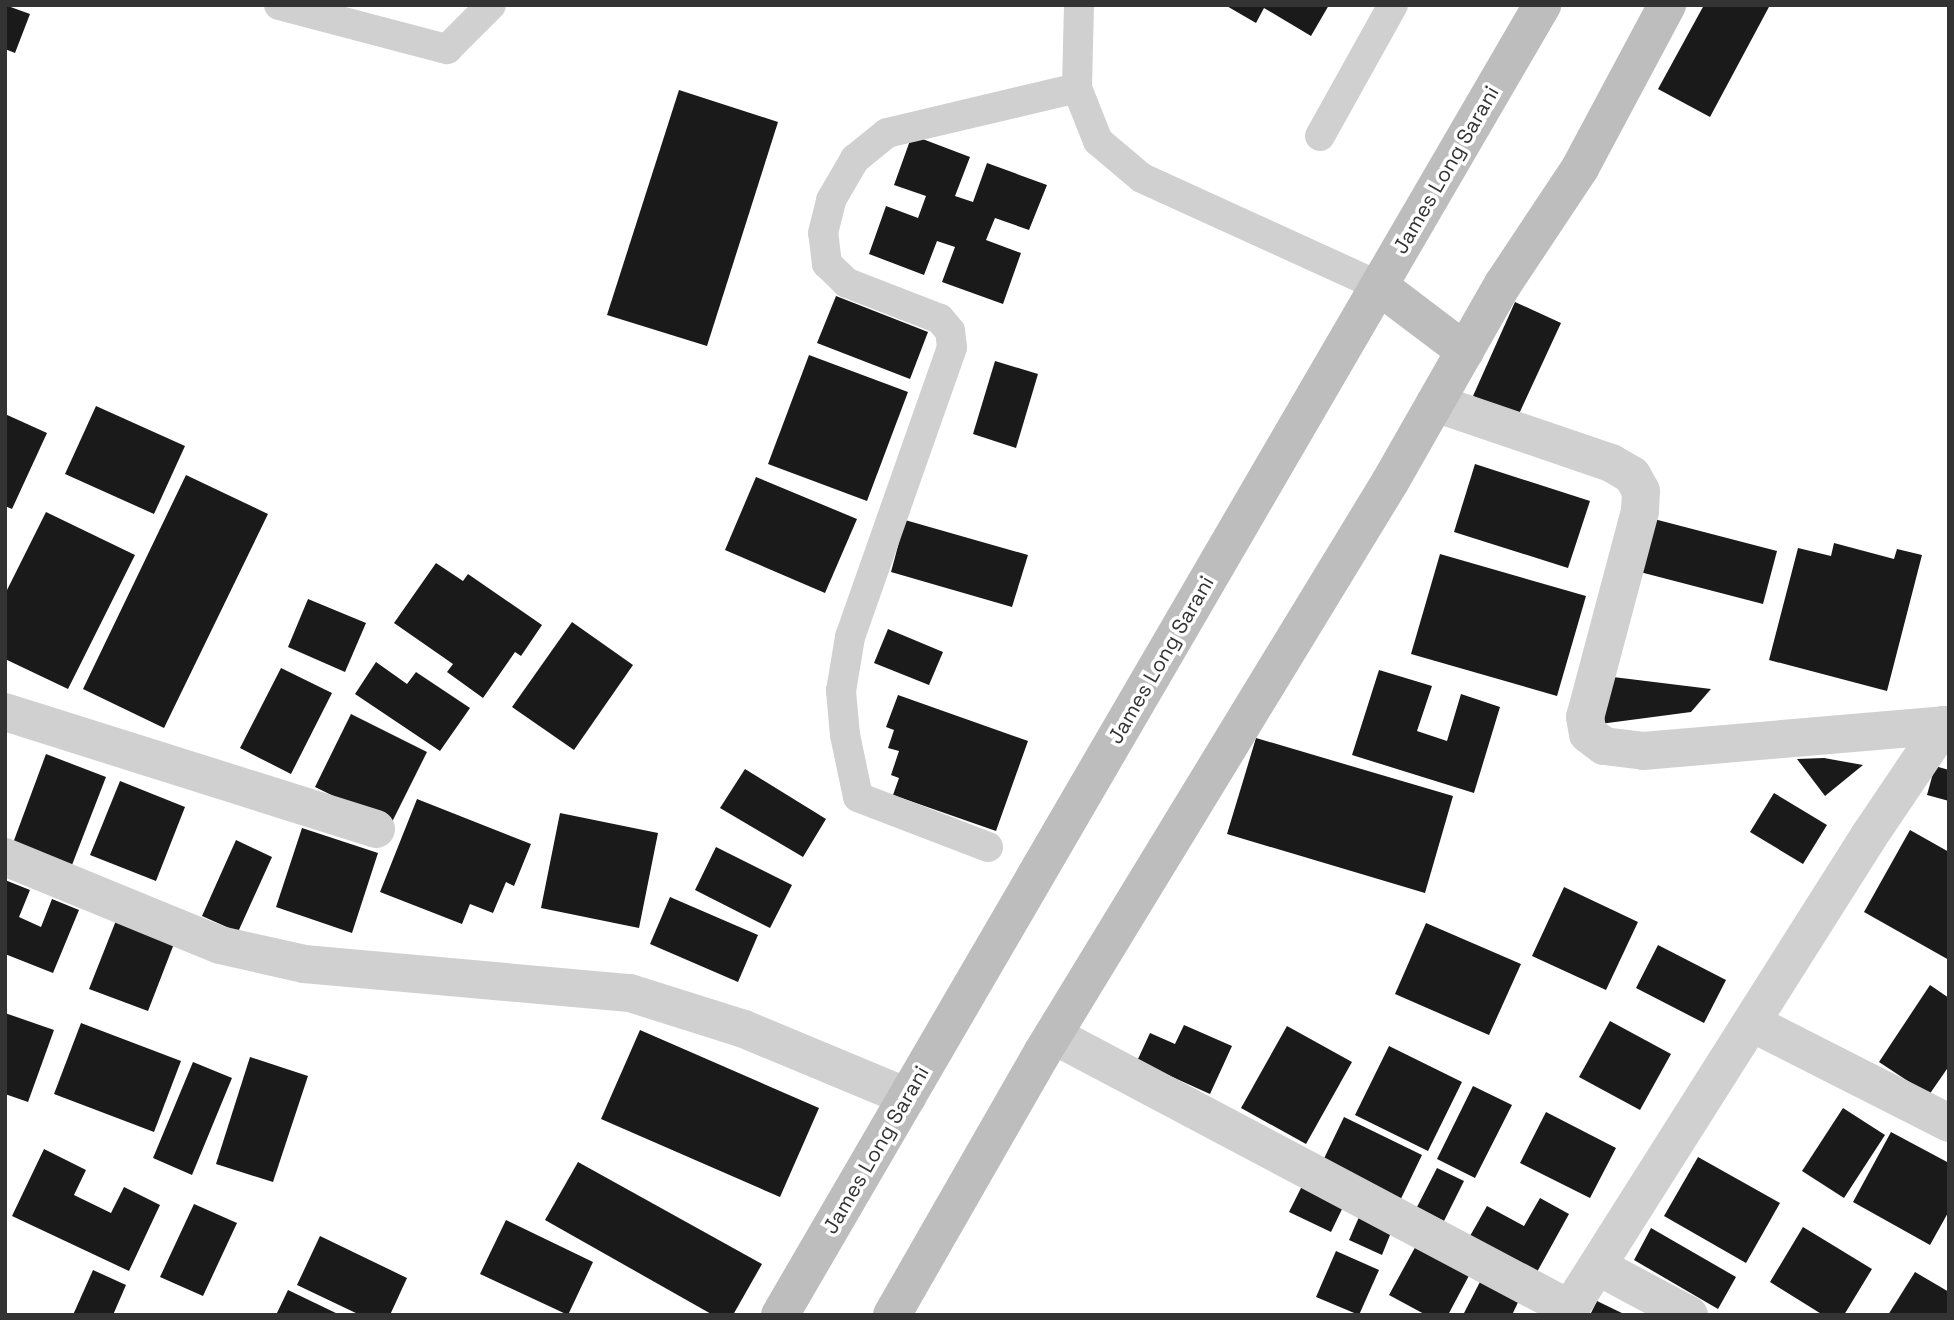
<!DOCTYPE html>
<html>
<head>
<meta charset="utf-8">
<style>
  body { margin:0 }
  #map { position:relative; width:1954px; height:1320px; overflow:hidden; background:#fff; font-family:"Space Grotesk",sans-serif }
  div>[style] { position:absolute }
  .building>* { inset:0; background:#1a1a1a }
  .service>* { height:30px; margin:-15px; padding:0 15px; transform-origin:15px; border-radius:15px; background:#d0d0d0 }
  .minor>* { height:38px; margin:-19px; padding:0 19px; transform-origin:19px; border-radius:19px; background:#d0d0d0 }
  .tertiary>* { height:38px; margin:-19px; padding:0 19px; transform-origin:19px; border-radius:19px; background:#d0d0d0 }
  .secondary>* { height:38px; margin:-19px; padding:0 19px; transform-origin:19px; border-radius:19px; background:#bdbdbd }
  span { translate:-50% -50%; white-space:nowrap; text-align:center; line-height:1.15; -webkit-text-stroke:7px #fff; paint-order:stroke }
  .street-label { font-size:21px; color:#333 }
  .frame { position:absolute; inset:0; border:7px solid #333; pointer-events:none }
</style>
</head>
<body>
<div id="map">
  <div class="building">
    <i style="clip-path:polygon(5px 5px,30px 14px,15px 53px,5px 49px)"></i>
    <i style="clip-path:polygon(1225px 5px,1329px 5px,1311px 36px,1264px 8px,1256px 23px)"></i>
    <i style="clip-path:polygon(1704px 5px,1770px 5px,1710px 117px,1658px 89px)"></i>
    <i style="clip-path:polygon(679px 90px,778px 122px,707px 346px,607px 315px)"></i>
    <i style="clip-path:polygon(912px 135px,970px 157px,955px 196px,973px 202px,987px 163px,1047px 185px,1029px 230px,995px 218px,986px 240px,1021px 253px,1003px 304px,942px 282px,955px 247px,937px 241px,924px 275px,869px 254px,886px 206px,918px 218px,926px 196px,894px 185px)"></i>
    <i style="clip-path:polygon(836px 296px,928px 332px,910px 379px,817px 343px)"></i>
    <i style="clip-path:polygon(1515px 302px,1561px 323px,1518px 416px,1473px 396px)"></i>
    <i style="clip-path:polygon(809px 355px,908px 392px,867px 501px,768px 464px)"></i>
    <i style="clip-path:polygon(995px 361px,1038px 374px,1016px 448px,973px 434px)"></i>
    <i style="clip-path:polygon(96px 406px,185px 446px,154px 514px,65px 474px)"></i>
    <i style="clip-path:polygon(5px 414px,47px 433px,12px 509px,5px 506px)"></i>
    <i style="clip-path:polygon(1475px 464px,1590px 501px,1568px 568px,1454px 532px)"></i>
    <i style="clip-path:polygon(186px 475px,268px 514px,164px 728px,83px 689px)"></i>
    <i style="clip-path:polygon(756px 477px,857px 519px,825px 593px,725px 550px)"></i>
    <i style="clip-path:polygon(46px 512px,135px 555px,68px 689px,5px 659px,5px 594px)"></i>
    <i style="clip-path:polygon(1654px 519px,1777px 551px,1763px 604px,1640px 572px)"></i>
    <i style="clip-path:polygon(905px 520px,1028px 555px,1012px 607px,891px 572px)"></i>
    <i style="clip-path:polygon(1834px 543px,1894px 559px,1897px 549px,1922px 555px,1887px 691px,1769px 660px,1798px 548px,1831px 556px)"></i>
    <i style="clip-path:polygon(1440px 554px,1586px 596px,1557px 696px,1411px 654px)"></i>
    <i style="clip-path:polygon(436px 563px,463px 581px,468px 574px,542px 625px,521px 656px,515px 652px,483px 698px,447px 672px,453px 664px,394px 623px)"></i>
    <i style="clip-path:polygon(308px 599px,366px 623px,345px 672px,288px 647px)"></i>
    <i style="clip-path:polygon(572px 622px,633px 665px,574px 750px,512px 707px)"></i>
    <i style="clip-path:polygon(888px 629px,943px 652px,929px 685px,874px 663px)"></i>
    <i style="clip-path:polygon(376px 662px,407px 684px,416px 672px,470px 708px,440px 751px,355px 694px)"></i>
    <i style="clip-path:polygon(281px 668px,332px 693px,291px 774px,240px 748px)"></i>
    <i style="clip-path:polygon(1379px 670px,1432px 686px,1417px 731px,1447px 741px,1461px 694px,1500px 707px,1474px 793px,1352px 755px)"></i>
    <i style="clip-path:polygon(1605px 676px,1711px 689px,1691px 712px,1600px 724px)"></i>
    <i style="clip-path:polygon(898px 695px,1028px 741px,996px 831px,893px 795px,899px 778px,891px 775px,899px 751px,888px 748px,894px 730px,886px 727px)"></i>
    <i style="clip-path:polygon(351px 714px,427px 752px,391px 824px,315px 787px)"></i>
    <i style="clip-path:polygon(1256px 738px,1453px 796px,1425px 893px,1227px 834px)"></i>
    <i style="clip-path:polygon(46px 754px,106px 777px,72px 865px,13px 843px)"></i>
    <i style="clip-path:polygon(1824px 758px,1863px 765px,1825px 796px,1797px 759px)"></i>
    <i style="clip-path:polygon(1935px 766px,1949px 770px,1949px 801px,1927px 795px)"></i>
    <i style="clip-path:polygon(745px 769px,826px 819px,803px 857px,720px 808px)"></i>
    <i style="clip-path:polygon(120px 781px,185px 807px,156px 881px,90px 855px)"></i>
    <i style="clip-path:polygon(1774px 793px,1827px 825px,1803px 864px,1750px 832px)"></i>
    <i style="clip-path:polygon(417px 799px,531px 844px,514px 886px,506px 882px,493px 913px,470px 904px,462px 924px,380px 892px)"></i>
    <i style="clip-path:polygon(560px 813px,658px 833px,639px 928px,541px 908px)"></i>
    <i style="clip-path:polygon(302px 828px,378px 853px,352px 933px,276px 907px)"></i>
    <i style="clip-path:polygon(1910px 830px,1949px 852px,1949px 960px,1864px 912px)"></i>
    <i style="clip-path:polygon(236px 840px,272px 857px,238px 932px,202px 916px)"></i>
    <i style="clip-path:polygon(716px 847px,792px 885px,770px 928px,695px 890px)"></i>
    <i style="clip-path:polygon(5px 880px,30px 890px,19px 917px,41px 927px,52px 899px,79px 910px,53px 973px,5px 954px)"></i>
    <i style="clip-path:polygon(1564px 887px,1638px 922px,1606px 990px,1532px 956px)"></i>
    <i style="clip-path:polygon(670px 897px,758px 935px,738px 982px,650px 944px)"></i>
    <i style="clip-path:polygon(119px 913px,177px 936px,148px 1011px,89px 989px)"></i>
    <i style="clip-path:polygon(1426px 923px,1521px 964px,1489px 1035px,1395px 994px)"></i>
    <i style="clip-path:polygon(1658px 945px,1726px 980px,1704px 1023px,1636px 988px)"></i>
    <i style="clip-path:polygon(1930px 985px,1949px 998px,1949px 1066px,1929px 1095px,1879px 1062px)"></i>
    <i style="clip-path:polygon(5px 1013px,54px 1030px,28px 1102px,5px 1094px)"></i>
    <i style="clip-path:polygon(1610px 1021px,1671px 1054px,1640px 1110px,1579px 1077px)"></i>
    <i style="clip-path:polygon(81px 1023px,181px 1061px,154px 1132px,54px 1094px)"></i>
    <i style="clip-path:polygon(1184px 1025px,1232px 1046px,1210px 1094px,1137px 1061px,1150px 1033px,1175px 1044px)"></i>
    <i style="clip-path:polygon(1287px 1026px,1352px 1062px,1306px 1144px,1241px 1108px)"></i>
    <i style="clip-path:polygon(640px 1030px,819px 1108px,780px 1197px,601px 1119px)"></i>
    <i style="clip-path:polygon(1389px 1046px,1462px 1082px,1428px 1151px,1355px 1115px)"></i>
    <i style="clip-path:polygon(250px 1057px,308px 1076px,273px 1182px,216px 1164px)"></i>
    <i style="clip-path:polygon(193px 1062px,232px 1078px,192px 1175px,153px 1158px)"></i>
    <i style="clip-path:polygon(1473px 1086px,1512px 1105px,1475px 1178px,1437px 1159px)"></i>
    <i style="clip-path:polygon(1843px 1108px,1885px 1135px,1844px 1198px,1802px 1171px)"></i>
    <i style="clip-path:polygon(1546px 1112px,1616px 1148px,1590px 1198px,1520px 1163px)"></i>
    <i style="clip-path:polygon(1344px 1117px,1422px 1155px,1396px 1209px,1318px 1171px)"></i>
    <i style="clip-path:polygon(1891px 1132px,1949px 1163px,1949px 1211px,1930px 1245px,1853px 1202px)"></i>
    <i style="clip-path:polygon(44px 1149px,86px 1170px,74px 1195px,111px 1213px,124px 1187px,160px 1205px,129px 1271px,12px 1216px)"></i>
    <i style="clip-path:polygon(1698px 1157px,1780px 1203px,1746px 1263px,1664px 1216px)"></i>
    <i style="clip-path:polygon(578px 1162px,762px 1264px,733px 1315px,713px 1315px,545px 1220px)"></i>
    <i style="clip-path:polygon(1437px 1168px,1464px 1181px,1444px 1221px,1417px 1207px)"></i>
    <i style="clip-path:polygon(1303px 1184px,1344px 1205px,1331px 1232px,1289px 1212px)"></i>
    <i style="clip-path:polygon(1540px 1198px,1569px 1214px,1537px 1272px,1470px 1236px,1487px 1206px,1524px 1226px)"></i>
    <i style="clip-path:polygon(194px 1204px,237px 1223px,203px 1296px,160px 1277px)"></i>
    <i style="clip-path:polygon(1362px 1210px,1394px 1225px,1382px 1255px,1349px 1240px)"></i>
    <i style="clip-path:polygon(506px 1220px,593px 1262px,568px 1315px,480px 1274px)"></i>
    <i style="clip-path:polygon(1803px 1227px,1872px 1269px,1844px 1315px,1823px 1315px,1770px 1282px)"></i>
    <i style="clip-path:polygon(1651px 1228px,1736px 1277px,1718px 1309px,1634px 1260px)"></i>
    <i style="clip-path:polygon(320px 1236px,407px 1278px,390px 1315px,360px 1315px,297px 1285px)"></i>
    <i style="clip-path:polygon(1418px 1242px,1472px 1270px,1448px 1315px,1426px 1315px,1389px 1295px)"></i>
    <i style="clip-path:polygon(1336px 1251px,1379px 1270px,1359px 1315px,1316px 1297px)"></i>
    <i style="clip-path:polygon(93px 1270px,126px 1285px,113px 1315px,73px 1315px)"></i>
    <i style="clip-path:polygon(1915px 1272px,1949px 1292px,1947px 1315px,1888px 1315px)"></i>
    <i style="clip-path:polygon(1483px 1276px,1521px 1296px,1512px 1315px,1463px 1315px)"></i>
    <i style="clip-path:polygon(288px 1290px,340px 1315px,276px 1315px)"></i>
    <i style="clip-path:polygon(1597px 1301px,1626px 1315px,1590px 1315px)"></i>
  </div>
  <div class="service">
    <i style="left:279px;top:5px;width:174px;rotate:14.7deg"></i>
    <i style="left:447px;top:49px;width:62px;rotate:-45deg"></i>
    <i style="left:1079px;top:5px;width:83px;rotate:91.4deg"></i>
    <i style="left:1077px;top:88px;width:57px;rotate:68.4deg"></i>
    <i style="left:1098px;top:141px;width:57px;rotate:40.1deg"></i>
    <i style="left:1142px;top:178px;width:260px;rotate:24.5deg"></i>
    <i style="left:1320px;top:136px;width:150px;rotate:-60.9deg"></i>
    <i style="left:988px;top:847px;width:139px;rotate:-159deg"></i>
    <i style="left:858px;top:797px;width:63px;rotate:-101.8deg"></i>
    <i style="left:845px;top:735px;width:44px;rotate:-95.2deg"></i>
    <i style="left:841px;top:691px;width:55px;rotate:-80.5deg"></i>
    <i style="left:850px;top:637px;width:307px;rotate:-70.6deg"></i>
    <i style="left:952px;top:347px;width:16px;rotate:-97deg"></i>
    <i style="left:950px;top:331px;width:16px;rotate:-130deg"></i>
    <i style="left:940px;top:319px;width:100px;rotate:-158.8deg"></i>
    <i style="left:847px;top:283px;width:28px;rotate:-136deg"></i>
    <i style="left:827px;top:264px;width:31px;rotate:-97deg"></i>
    <i style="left:823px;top:233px;width:34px;rotate:-76deg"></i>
    <i style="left:831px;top:200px;width:48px;rotate:-59.7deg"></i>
    <i style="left:855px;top:159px;width:41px;rotate:-39.1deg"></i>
    <i style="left:887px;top:133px;width:195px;rotate:-13.3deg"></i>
  </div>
  <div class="minor">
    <i style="left:1435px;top:403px;width:186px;rotate:18.8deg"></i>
    <i style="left:1611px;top:463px;width:24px;rotate:30deg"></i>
    <i style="left:1632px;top:475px;width:18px;rotate:61deg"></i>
    <i style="left:1641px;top:491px;width:20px;rotate:93deg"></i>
    <i style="left:1640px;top:511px;width:213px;rotate:104.9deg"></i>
    <i style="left:1585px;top:717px;width:17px;rotate:80deg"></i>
    <i style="left:1588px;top:734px;width:20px;rotate:37deg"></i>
    <i style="left:1604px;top:746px;width:39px;rotate:7deg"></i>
    <i style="left:1643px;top:751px;width:302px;rotate:-4.9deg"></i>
    <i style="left:5px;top:712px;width:389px;rotate:17.5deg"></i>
    <i style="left:1754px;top:1024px;width:219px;rotate:26.9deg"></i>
    <i style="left:1053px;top:1035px;width:585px;rotate:27.92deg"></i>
    <i style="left:1599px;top:1267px;width:102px;rotate:28.1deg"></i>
    <i style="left:1566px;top:1315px;width:567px;rotate:-57.68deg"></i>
    <i style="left:1869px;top:836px;width:134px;rotate:-56deg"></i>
    <i style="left:1944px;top:725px;width:5px"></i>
  </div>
  <div class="tertiary">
    <i style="left:5px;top:857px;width:232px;rotate:22.3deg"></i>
    <i style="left:220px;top:945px;width:86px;rotate:12.7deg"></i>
    <i style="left:304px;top:964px;width:327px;rotate:5.1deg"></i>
    <i style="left:630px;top:993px;width:120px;rotate:17.5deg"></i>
    <i style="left:744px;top:1029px;width:177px;rotate:22.6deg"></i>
  </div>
  <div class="secondary">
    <i style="left:1379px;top:286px;width:108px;rotate:37.1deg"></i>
    <i style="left:780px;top:1315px;width:1516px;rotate:-59.81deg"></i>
    <i style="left:892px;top:1315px;width:302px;rotate:-60.2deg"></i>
    <i style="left:1042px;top:1053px;width:669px;rotate:-58.64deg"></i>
    <i style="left:1390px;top:482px;width:228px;rotate:-60.3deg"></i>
    <i style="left:1503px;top:284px;width:139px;rotate:-56.4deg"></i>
    <i style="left:1580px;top:168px;width:185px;rotate:-61.9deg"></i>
  </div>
  <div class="street-label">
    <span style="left:1446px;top:170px;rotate:-60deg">James Long Sarani</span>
    <span style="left:1161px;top:660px;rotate:-60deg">James Long Sarani</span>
    <span style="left:876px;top:1150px;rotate:-60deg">James Long Sarani</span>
  </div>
  <div class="frame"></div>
</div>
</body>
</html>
